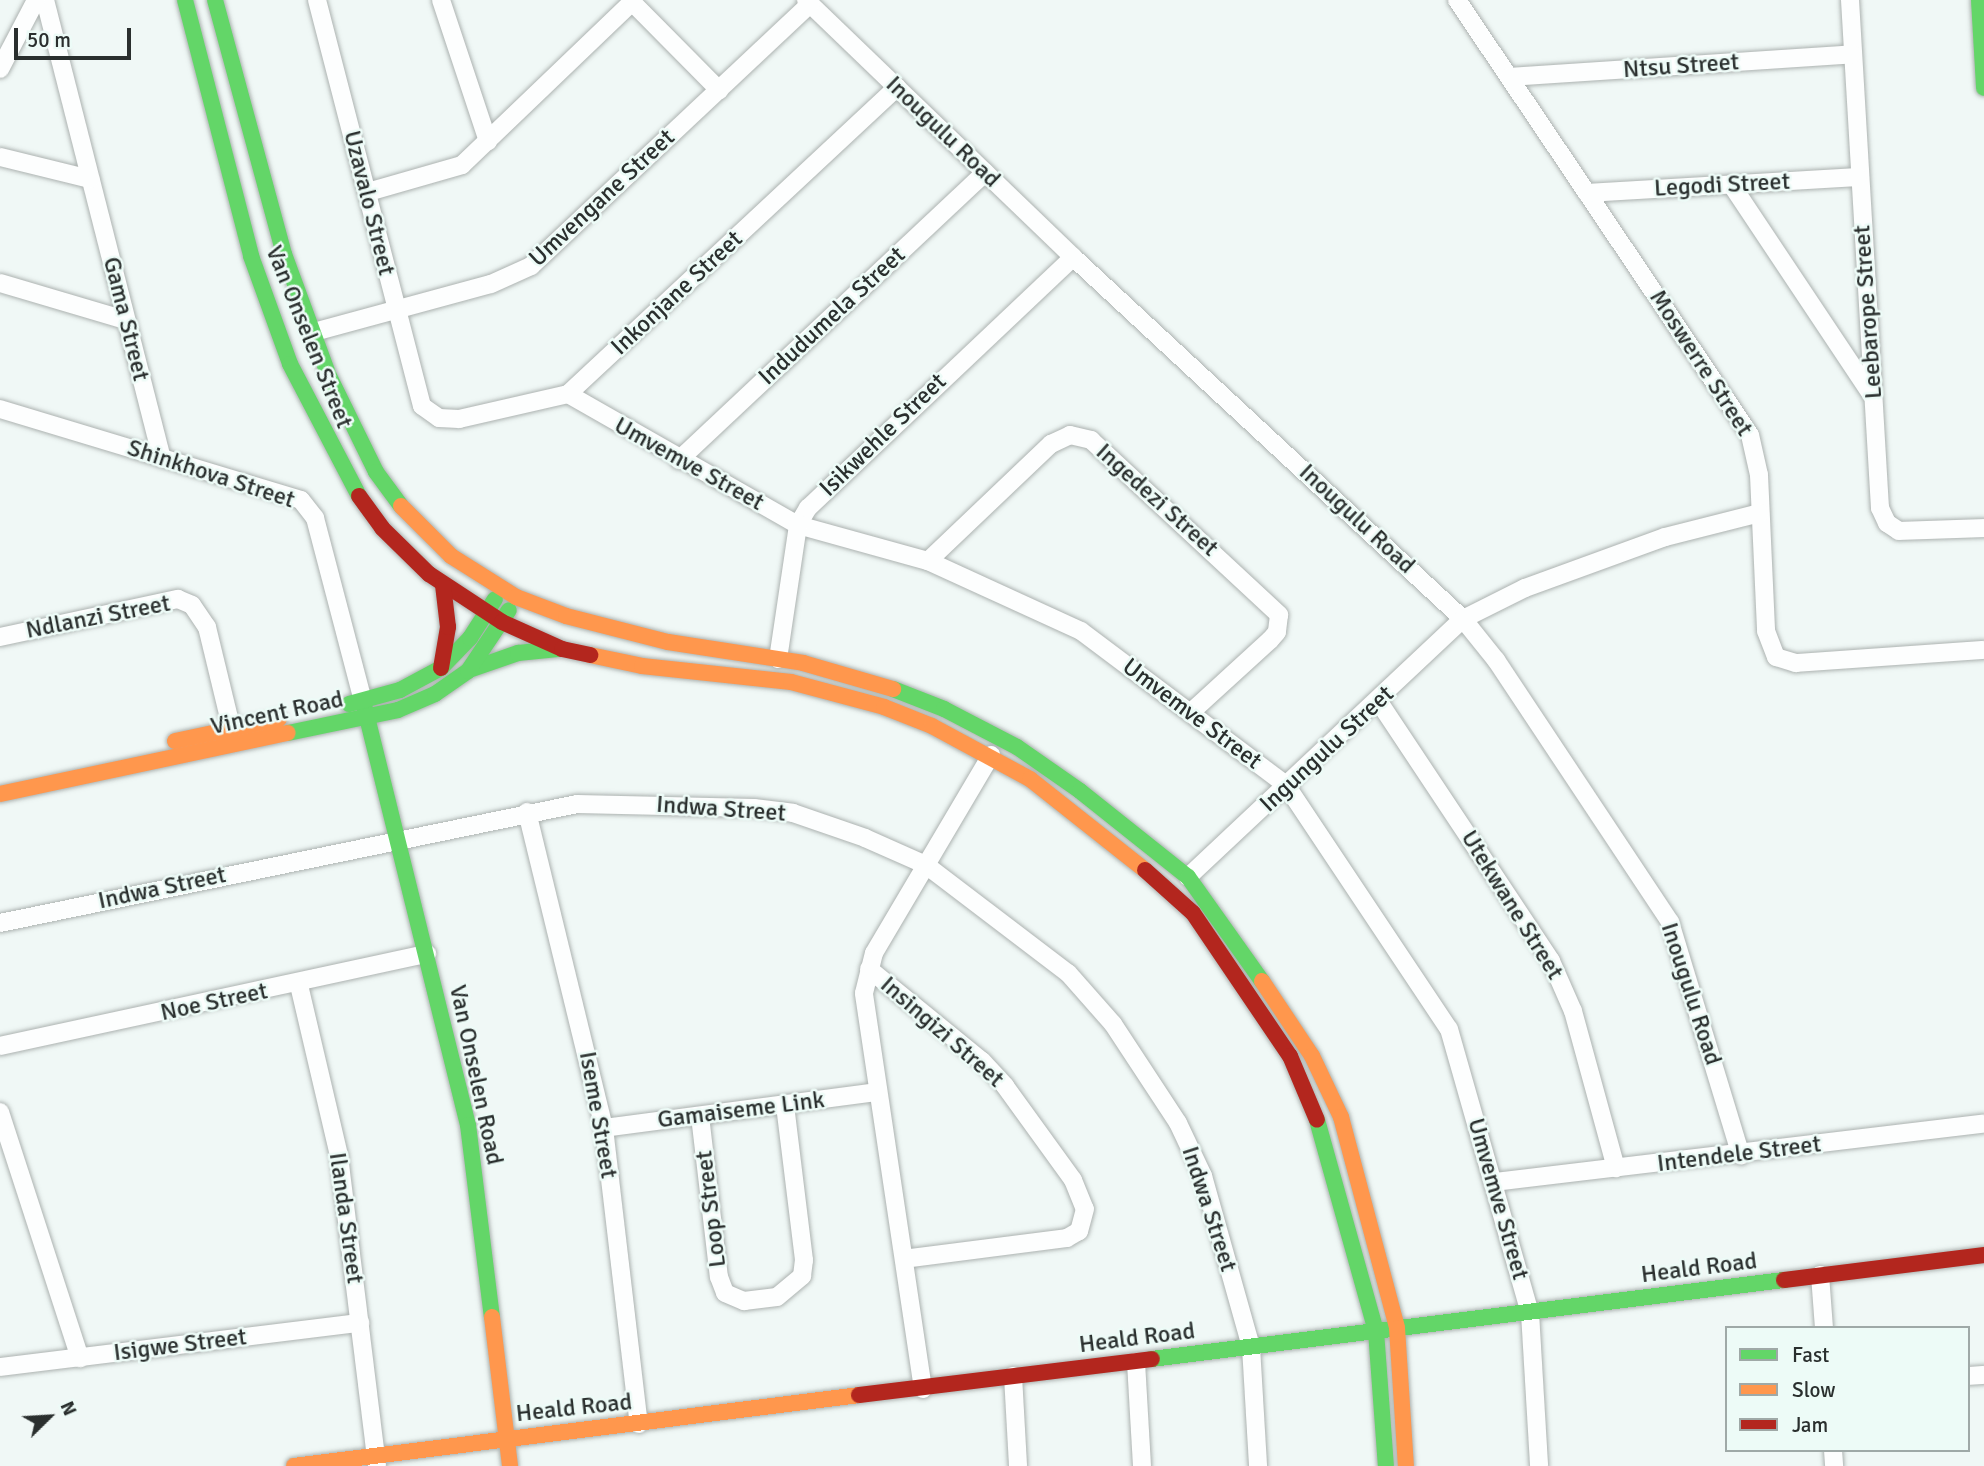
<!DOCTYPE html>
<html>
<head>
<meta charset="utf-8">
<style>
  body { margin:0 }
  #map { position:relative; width:1984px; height:1466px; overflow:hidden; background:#f0f8f6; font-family:Signika,sans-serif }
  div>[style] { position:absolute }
  .roads { filter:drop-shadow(0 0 2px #acb2b0) drop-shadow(0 0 2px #acb2b0) }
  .street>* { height:18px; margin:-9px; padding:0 9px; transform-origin:9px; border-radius:9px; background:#fdfefe }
  .fast>* { height:16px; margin:-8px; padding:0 8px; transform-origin:8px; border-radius:8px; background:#63d668 }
  .slow>* { height:16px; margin:-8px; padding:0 8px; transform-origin:8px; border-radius:8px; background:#ff974d }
  .jam>* { height:16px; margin:-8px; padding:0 8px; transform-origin:8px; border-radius:8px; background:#b3261e }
  span { translate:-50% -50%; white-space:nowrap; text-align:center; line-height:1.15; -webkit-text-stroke:5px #edfbf7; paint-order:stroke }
  .street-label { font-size:24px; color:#2a2f2e }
  .legend { position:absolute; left:1725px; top:1326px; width:245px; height:126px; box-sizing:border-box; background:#edfbf7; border:2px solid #9fa9a7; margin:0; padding:9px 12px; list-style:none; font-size:21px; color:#2a2f2e }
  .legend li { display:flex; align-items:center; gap:14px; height:35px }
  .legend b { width:35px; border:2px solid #9fa9a7 }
  .north { position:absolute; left:14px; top:1382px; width:70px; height:70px; -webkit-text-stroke:5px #edfbf7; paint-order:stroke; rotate:66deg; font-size:19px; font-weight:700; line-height:28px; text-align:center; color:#2a2f2e }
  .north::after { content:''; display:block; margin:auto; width:24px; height:32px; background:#2a2f2e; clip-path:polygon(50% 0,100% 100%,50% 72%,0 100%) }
  .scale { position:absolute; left:14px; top:28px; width:117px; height:32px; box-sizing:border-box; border:4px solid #2a2f2e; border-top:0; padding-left:9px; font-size:21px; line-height:24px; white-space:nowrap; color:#2a2f2e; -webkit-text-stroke:5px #edfbf7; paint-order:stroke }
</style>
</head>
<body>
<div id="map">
  <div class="roads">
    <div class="street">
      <i style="left:45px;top:0;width:473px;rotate:75.7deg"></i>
      <i style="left:317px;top:0;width:419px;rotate:75.5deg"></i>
      <i style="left:422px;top:406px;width:21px;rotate:35deg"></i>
      <i style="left:439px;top:418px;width:20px;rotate:3deg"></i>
      <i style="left:459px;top:419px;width:112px;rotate:-12.9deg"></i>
      <i style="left:568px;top:394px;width:450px;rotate:-43deg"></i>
      <i style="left:441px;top:0;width:149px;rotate:71.6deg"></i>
      <i style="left:630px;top:0;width:127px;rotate:45.3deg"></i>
      <i style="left:806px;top:0;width:371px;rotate:43.9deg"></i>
      <i style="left:1073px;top:257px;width:532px;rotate:42.87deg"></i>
      <i style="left:1463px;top:619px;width:53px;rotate:51.2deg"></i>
      <i style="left:1496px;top:660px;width:315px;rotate:56.4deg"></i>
      <i style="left:1670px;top:922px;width:244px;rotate:73.1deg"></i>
      <i style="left:1457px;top:0;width:524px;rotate:56.04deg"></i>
      <i style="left:1750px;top:435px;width:41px;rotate:77.3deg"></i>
      <i style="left:1759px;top:475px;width:156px;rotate:87.4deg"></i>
      <i style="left:1766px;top:631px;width:28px;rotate:69deg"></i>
      <i style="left:1776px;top:657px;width:21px;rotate:17deg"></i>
      <i style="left:1796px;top:663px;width:188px;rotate:-4deg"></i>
      <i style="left:1850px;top:0;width:509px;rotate:86.62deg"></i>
      <i style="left:1880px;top:508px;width:17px;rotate:65deg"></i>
      <i style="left:1887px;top:523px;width:14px;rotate:34deg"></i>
      <i style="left:1899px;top:531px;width:85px;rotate:-2deg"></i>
      <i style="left:0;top:69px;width:78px;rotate:-62.4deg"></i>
      <i style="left:1510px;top:77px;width:343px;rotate:-3.8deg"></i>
      <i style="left:0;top:157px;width:93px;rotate:13.7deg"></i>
      <i style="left:1731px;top:184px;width:256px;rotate:56.3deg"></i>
      <i style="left:368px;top:192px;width:98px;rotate:-16deg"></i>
      <i style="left:462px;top:165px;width:236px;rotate:-43.8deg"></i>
      <i style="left:1587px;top:193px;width:271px;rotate:-3.4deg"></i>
      <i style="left:0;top:283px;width:130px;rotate:16.5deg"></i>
      <i style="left:314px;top:332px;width:183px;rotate:-15.2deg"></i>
      <i style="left:491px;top:284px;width:44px;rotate:-24.2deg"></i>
      <i style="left:531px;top:266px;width:383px;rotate:-43.2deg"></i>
      <i style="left:568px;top:394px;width:265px;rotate:29.7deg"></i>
      <i style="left:798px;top:525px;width:135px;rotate:15.5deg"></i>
      <i style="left:928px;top:561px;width:168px;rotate:24.6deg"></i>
      <i style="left:1081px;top:631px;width:256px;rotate:36.9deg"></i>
      <i style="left:1286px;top:785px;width:293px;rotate:56.3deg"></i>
      <i style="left:1449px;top:1029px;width:295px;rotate:74.1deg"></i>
      <i style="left:1530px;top:1313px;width:153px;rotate:86.6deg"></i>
      <i style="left:0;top:409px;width:314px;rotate:16.8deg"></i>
      <i style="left:301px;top:500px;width:23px;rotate:52deg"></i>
      <i style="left:315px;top:518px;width:189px;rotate:75.3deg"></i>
      <i style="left:679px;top:460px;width:420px;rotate:-43.2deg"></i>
      <i style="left:928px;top:561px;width:170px;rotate:-43.6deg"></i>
      <i style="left:1051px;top:444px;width:21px;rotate:-25deg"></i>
      <i style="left:1070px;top:435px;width:22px;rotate:13deg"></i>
      <i style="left:1091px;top:440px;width:257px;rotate:42.9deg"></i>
      <i style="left:1279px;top:615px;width:17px;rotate:97deg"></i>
      <i style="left:1277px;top:632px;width:11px;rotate:131deg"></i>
      <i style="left:1270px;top:640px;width:108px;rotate:137.6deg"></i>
      <i style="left:0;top:637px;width:182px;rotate:-12.1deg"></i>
      <i style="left:178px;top:599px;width:15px;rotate:23deg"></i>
      <i style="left:192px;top:605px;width:27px;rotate:56deg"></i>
      <i style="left:207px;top:627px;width:102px;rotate:76.4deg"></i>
      <i style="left:778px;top:659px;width:135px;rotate:-81.5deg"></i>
      <i style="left:798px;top:525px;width:20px;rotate:-60deg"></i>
      <i style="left:808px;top:508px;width:365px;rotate:-43.4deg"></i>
      <i style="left:1379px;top:702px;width:311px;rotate:56.4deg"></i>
      <i style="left:1551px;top:961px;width:55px;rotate:66.3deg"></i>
      <i style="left:1573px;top:1011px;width:163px;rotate:74.7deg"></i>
      <i style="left:527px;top:812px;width:325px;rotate:76.3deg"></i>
      <i style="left:604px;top:1128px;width:298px;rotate:83.3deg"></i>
      <i style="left:1188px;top:877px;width:377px;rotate:-43.2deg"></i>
      <i style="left:1463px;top:619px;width:69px;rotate:-26.6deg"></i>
      <i style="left:1525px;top:588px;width:149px;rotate:-20deg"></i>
      <i style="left:1665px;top:537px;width:98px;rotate:-14.2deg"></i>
      <i style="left:0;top:923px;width:589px;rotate:-11.65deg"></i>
      <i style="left:577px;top:804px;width:177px;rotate:1.3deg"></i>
      <i style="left:754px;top:808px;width:39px;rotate:7deg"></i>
      <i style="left:793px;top:813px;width:76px;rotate:19.1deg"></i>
      <i style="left:865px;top:838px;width:67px;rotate:23.9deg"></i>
      <i style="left:926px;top:865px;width:178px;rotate:37.3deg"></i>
      <i style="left:1068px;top:973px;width:68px;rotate:48.6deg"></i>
      <i style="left:1113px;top:1024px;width:118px;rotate:56.7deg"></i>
      <i style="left:1178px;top:1123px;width:59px;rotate:64.7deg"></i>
      <i style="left:1203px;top:1176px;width:178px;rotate:74.3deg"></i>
      <i style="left:1251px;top:1347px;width:119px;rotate:86.6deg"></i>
      <i style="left:869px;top:969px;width:146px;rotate:39.2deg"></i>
      <i style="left:982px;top:1061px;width:34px;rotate:47deg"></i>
      <i style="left:1005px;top:1086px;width:116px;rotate:54.1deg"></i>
      <i style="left:1073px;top:1180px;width:31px;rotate:68deg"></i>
      <i style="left:1085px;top:1209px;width:23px;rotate:105deg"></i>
      <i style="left:1079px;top:1231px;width:14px;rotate:150deg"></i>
      <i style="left:1067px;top:1238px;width:164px;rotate:172.7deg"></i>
      <i style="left:299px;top:985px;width:176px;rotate:76.8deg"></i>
      <i style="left:339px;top:1156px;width:312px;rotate:83deg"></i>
      <i style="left:0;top:1046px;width:437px;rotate:-12.2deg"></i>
      <i style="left:0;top:1112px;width:259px;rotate:72deg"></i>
      <i style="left:700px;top:1116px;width:162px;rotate:83.3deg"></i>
      <i style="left:719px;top:1277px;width:17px;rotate:69deg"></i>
      <i style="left:725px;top:1293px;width:21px;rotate:23deg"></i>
      <i style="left:744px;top:1301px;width:33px;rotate:-7deg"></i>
      <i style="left:777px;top:1297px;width:33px;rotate:-40deg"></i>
      <i style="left:802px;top:1276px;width:16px;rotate:-83deg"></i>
      <i style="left:804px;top:1260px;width:155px;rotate:-97deg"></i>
      <i style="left:604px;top:1128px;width:275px;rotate:-7.5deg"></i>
      <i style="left:1494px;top:1182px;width:493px;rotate:-6.8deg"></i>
      <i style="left:1820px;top:1275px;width:53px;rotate:85.7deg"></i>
      <i style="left:1136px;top:1362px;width:104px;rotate:86.7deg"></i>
      <i style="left:0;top:1367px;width:363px;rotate:-7deg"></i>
      <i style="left:1013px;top:1376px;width:90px;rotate:86.8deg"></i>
      <i style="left:1968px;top:1376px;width:16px;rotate:-4deg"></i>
      <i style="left:923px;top:1389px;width:400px;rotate:-98.5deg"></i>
      <i style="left:864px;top:993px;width:41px;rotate:-76deg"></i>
      <i style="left:874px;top:953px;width:230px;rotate:-59.4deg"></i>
      <i style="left:1833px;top:1450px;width:16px;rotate:86deg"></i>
    </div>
    <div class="fast">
      <i style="left:185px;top:0;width:264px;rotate:75.5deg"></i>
      <i style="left:251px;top:256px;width:115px;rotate:70.1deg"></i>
      <i style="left:290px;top:364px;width:149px;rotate:62.4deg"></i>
      <i style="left:215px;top:0;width:263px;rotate:74.8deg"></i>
      <i style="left:284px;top:254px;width:130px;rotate:69.8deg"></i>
      <i style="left:329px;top:376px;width:107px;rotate:63.9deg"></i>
      <i style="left:376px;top:472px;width:42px;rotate:53.7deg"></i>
      <i style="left:1979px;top:0;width:88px;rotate:86.7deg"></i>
      <i style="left:472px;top:669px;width:49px;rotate:-19.2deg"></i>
      <i style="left:518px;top:653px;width:40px;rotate:-5.7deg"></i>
      <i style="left:893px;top:689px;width:55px;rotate:21.4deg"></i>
      <i style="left:944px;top:709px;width:82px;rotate:27.5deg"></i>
      <i style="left:1017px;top:747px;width:77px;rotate:34.9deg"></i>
      <i style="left:1080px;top:791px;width:138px;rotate:38.5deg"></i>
      <i style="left:1188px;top:877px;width:128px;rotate:54.6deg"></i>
      <i style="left:363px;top:701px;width:437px;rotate:76.1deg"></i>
      <i style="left:468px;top:1125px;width:193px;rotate:82.9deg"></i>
      <i style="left:349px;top:704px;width:53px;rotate:-15.4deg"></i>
      <i style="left:400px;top:690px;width:47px;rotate:-28.2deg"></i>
      <i style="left:441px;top:668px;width:42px;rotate:-46deg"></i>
      <i style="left:470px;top:638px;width:46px;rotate:-57.3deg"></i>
      <i style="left:288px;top:733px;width:112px;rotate:-11.8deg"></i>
      <i style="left:398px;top:710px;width:40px;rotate:-23.4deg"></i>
      <i style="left:435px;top:694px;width:40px;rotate:-34.9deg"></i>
      <i style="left:468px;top:671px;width:73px;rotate:-56.1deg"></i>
      <i style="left:1317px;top:1120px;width:219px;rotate:74.4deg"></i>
      <i style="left:1376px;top:1331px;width:135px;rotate:85.8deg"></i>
      <i style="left:1152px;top:1359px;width:637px;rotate:-7.13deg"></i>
    </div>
    <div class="slow">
      <i style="left:401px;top:506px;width:71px;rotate:45deg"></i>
      <i style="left:451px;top:556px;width:77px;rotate:32.2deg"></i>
      <i style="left:516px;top:597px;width:53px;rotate:20.8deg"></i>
      <i style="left:566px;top:616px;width:105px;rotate:14.3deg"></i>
      <i style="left:668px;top:642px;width:137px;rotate:8.8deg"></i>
      <i style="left:803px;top:663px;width:94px;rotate:16.1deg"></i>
      <i style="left:590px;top:655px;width:53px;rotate:11.9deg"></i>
      <i style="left:642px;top:666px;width:150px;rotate:6.1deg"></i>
      <i style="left:791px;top:682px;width:96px;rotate:15deg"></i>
      <i style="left:884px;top:707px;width:52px;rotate:21.6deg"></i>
      <i style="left:932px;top:726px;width:111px;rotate:28.4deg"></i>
      <i style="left:1030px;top:779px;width:147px;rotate:38.4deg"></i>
      <i style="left:175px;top:741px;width:106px;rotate:-11.9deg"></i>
      <i style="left:0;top:794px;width:294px;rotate:-12deg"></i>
      <i style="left:1262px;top:981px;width:90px;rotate:56.3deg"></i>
      <i style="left:1312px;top:1056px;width:68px;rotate:64.6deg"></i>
      <i style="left:1341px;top:1117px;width:218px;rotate:75.1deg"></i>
      <i style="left:1397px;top:1328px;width:138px;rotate:86.3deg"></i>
      <i style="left:492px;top:1317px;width:150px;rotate:83.1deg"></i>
      <i style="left:294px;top:1466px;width:569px;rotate:-7.16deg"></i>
    </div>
    <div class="jam">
      <i style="left:359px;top:496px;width:39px;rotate:54deg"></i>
      <i style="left:382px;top:528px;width:66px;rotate:44.4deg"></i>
      <i style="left:429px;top:574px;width:87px;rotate:33.3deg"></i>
      <i style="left:502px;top:622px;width:66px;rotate:24.2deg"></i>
      <i style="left:562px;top:649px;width:29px;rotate:12deg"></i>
      <i style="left:441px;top:668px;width:42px;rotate:-80.3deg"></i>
      <i style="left:448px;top:627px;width:42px;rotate:-96.8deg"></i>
      <i style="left:1145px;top:870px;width:64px;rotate:41.9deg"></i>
      <i style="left:1193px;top:913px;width:173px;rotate:55.9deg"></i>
      <i style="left:1290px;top:1056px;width:69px;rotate:67.1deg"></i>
      <i style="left:1784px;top:1280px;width:202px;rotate:-7.1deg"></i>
      <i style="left:859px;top:1395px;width:295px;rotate:-7deg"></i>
    </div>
  </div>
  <div class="street-label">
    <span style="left:1681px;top:66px;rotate:-4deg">Ntsu Street</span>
    <span style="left:943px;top:132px;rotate:44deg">Inougulu Road</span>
    <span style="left:1722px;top:185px;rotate:-3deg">Legodi Street</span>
    <span style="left:602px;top:198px;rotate:-43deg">Umvengane Street</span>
    <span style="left:369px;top:203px;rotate:76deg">Uzavalo Street</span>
    <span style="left:677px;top:293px;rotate:-43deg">Inkonjane Street</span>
    <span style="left:1868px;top:312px;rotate:-94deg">Leebarope Street</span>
    <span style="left:832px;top:316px;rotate:-43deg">Indudumela Street</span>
    <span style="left:126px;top:319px;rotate:76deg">Gama Street</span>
    <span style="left:309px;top:337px;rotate:68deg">Van Onselen Street</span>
    <span style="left:1701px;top:363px;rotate:57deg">Moswerre Street</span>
    <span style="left:883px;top:435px;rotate:-44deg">Isikwehle Street</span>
    <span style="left:689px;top:464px;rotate:29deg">Umvemve Street</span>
    <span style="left:211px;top:474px;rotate:18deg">Shinkhova Street</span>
    <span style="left:1157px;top:500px;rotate:42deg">Ingedezi Street</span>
    <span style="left:1357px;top:519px;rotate:43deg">Inougulu Road</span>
    <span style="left:98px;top:617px;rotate:-11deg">Ndlanzi Street</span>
    <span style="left:277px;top:713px;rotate:-12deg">Vincent Road</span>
    <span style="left:1192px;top:714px;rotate:37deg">Umvemve Street</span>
    <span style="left:1327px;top:749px;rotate:-43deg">Ingungulu Street</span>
    <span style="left:721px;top:809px;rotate:4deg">Indwa Street</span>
    <span style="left:162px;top:888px;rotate:-12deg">Indwa Street</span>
    <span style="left:1512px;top:905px;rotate:58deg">Utekwane Street</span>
    <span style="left:1691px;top:994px;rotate:72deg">Inougulu Road</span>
    <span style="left:214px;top:1002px;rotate:-12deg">Noe Street</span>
    <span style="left:942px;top:1032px;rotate:41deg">Insingizi Street</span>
    <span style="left:476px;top:1075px;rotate:78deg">Van Onselen Road</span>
    <span style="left:741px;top:1110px;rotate:-7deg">Gamaiseme Link</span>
    <span style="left:598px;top:1115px;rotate:80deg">Iseme Street</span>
    <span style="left:1739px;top:1154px;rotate:-7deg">Intendele Street</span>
    <span style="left:1498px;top:1199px;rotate:74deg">Umvemve Street</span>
    <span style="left:711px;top:1209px;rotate:-97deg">Loop Street</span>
    <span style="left:1209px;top:1209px;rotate:72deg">Indwa Street</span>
    <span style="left:346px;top:1218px;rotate:82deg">Ilanda Street</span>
    <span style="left:1699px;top:1268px;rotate:-7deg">Heald Road</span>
    <span style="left:1137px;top:1338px;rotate:-7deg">Heald Road</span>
    <span style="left:180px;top:1345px;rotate:-7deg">Isigwe Street</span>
    <span style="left:574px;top:1408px;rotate:-6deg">Heald Road</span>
  </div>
  <ul class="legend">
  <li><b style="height:9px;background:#63d668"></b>Fast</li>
  <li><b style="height:9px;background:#ff974d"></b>Slow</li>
  <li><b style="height:9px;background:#b3261e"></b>Jam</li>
  </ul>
  <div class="north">N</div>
  <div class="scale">50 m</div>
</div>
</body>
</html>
